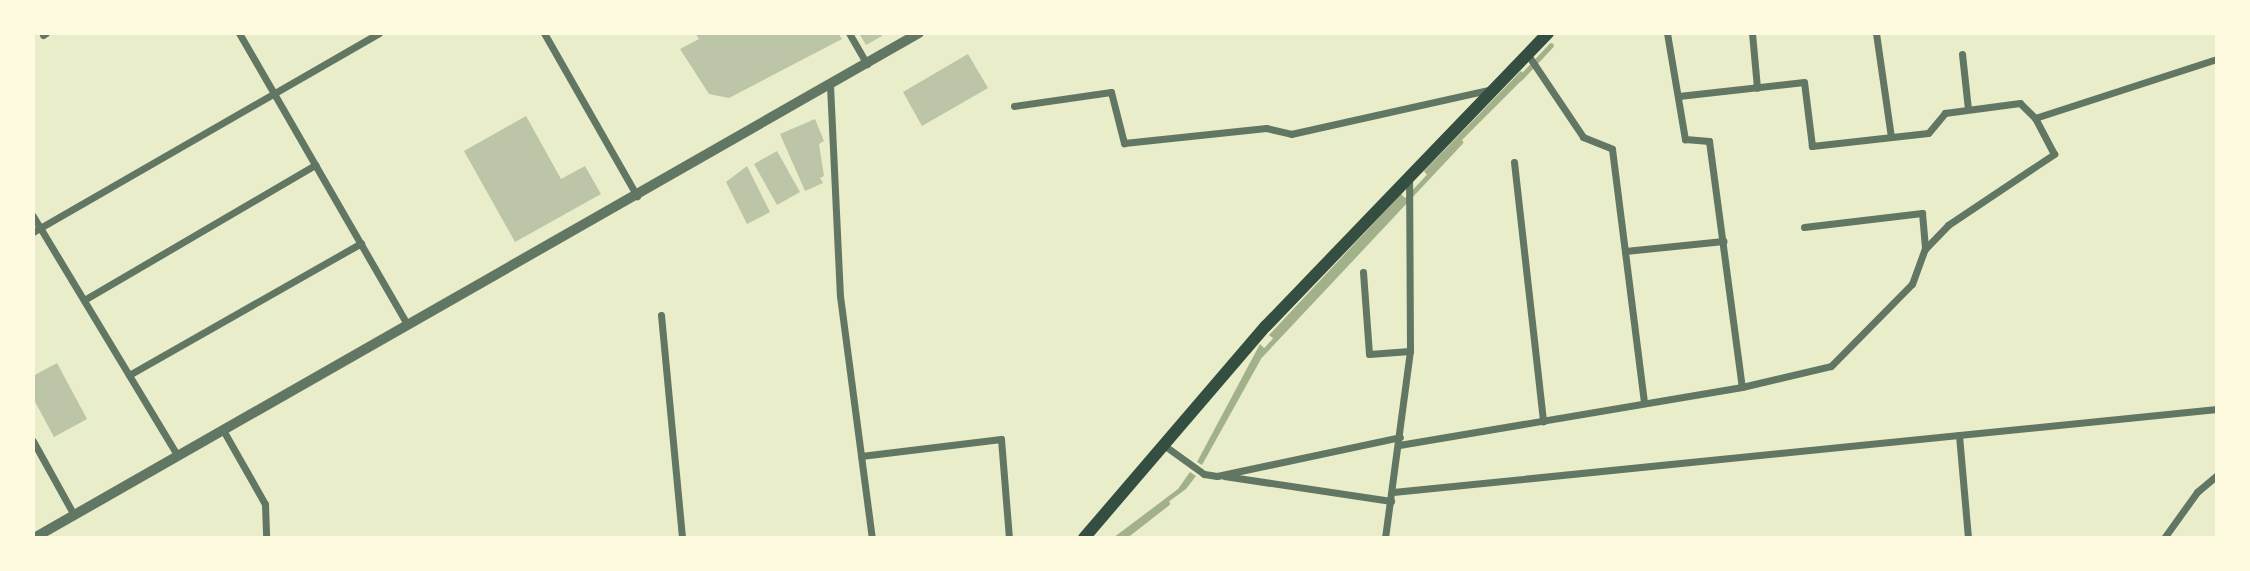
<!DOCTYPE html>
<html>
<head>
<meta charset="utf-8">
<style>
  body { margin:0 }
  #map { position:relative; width:2250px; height:571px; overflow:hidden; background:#e9edc9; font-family:Signika,sans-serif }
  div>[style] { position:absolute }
  .water>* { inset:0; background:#a3b18a }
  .stream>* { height:5px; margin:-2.5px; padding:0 2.5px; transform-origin:2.5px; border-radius:2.5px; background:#a3b18a }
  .building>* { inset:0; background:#bcc5a7 }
  .minor>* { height:7px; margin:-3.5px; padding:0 3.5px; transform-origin:3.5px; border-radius:3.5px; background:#617663 }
  .tertiary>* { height:10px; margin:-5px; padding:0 5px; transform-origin:5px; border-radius:5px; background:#617663 }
  .primary>* { height:12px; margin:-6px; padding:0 6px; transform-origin:6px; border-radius:6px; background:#344e41 }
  span { translate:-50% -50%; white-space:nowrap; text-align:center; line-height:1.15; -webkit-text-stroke:7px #fefae0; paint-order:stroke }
  .frame { position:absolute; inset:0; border:35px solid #fefae0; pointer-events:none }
</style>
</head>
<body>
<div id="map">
  <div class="water">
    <i style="clip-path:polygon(1521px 71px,1526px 76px,1427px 175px,1424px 171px)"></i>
    <i style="clip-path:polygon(1401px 194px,1406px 199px,1274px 339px,1269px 335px)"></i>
    <i style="clip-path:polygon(1260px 344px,1266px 350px,1202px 465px,1197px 462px)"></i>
    <i style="clip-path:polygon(1190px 472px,1196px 476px,1186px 489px,1119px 538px,1113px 538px,1178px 489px)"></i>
  </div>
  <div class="stream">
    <i style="left:1520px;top:78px;width:45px;rotate:-46.8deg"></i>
    <i style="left:1261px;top:354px;width:291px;rotate:-46.8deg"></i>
    <i style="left:1122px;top:538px;width:57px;rotate:-37.9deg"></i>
  </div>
  <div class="building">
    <i style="clip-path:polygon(695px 33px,838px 33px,842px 39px,729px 98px,709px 94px,680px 49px,699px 39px)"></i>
    <i style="clip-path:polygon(859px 33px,881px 33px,882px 36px,866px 45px)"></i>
    <i style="clip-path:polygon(968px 54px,988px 88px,922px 126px,903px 92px)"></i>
    <i style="clip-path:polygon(526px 116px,561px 179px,585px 166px,601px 194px,515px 242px,464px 151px)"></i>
    <i style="clip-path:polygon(815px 119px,824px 141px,819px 144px,824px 176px,820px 178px,823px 183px,805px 191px,780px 134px)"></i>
    <i style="clip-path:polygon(777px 151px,800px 192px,777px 205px,754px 164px)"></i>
    <i style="clip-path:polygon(747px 166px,770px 212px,747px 224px,726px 182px)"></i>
    <i style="clip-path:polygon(57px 363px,87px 419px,54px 437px,33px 398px,33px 376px)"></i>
  </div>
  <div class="minor">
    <i style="left:239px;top:33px;width:336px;rotate:60deg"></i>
    <i style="left:544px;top:33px;width:188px;rotate:60.3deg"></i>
    <i style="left:849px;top:33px;width:36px;rotate:60deg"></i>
    <i style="left:1667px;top:33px;width:108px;rotate:80.4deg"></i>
    <i style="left:1685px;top:139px;width:24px;rotate:5deg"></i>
    <i style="left:1709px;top:141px;width:248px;rotate:82.4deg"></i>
    <i style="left:1752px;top:33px;width:55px;rotate:84.8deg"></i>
    <i style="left:1876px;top:33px;width:105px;rotate:81.8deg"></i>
    <i style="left:43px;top:35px;width:4px;rotate:-34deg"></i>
    <i style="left:1962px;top:54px;width:55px;rotate:83.8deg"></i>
    <i style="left:1528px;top:55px;width:99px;rotate:56.1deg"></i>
    <i style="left:1583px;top:137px;width:31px;rotate:22deg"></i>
    <i style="left:1612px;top:149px;width:256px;rotate:82.8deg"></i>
    <i style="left:830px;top:85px;width:211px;rotate:87.3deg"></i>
    <i style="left:840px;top:296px;width:244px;rotate:82.5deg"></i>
    <i style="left:1014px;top:106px;width:98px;rotate:-8.2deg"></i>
    <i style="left:1111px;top:92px;width:53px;rotate:75.7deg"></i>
    <i style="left:1124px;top:143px;width:143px;rotate:-6deg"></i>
    <i style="left:1266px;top:128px;width:26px;rotate:13deg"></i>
    <i style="left:1291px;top:134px;width:206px;rotate:-12.6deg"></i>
    <i style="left:2035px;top:118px;width:191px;rotate:-18deg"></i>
    <i style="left:1514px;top:162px;width:261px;rotate:83.6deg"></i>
    <i style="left:33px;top:216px;width:280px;rotate:58.9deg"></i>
    <i style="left:1804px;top:227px;width:119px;rotate:-6.8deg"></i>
    <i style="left:1922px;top:213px;width:36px;rotate:85deg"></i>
    <i style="left:33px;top:232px;width:399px;rotate:-29.9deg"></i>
    <i style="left:1625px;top:251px;width:99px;rotate:-5.8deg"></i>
    <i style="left:1363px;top:272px;width:82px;rotate:85.8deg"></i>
    <i style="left:1369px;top:354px;width:41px;rotate:-4.2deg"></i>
    <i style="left:84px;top:300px;width:268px;rotate:-30.3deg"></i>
    <i style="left:661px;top:315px;width:224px;rotate:84.6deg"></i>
    <i style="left:129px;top:375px;width:267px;rotate:-29.6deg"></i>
    <i style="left:223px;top:430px;width:85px;rotate:60.4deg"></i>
    <i style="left:265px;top:504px;width:34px;rotate:88deg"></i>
    <i style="left:1959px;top:435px;width:103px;rotate:85deg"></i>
    <i style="left:33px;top:441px;width:85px;rotate:61deg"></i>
    <i style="left:1399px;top:445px;width:348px;rotate:-9.6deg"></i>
    <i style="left:1742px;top:387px;width:91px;rotate:-13.3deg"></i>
    <i style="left:1831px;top:366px;width:115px;rotate:-45.4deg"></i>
    <i style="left:1912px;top:284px;width:37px;rotate:-70deg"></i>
    <i style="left:1925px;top:249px;width:33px;rotate:-46deg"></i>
    <i style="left:1948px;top:225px;width:128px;rotate:-33.8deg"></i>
    <i style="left:2054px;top:154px;width:41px;rotate:-117.8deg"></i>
    <i style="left:2035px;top:118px;width:21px;rotate:-135deg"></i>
    <i style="left:2020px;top:103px;width:76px;rotate:172.4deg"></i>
    <i style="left:1945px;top:113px;width:26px;rotate:130deg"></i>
    <i style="left:1928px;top:133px;width:117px;rotate:173.6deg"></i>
    <i style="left:1812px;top:146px;width:64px;rotate:-97.1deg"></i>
    <i style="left:1804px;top:82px;width:126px;rotate:173.6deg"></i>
    <i style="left:1165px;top:446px;width:48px;rotate:35.7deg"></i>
    <i style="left:1204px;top:474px;width:13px;rotate:9deg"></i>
    <i style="left:1217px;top:476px;width:187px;rotate:-12deg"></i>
    <i style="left:861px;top:456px;width:141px;rotate:-6.9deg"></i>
    <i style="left:1001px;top:439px;width:99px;rotate:85.4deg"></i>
    <i style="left:1224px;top:476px;width:169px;rotate:8.5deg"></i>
    <i style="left:1393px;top:492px;width:828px;rotate:-5.75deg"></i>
    <i style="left:1385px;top:538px;width:189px;rotate:-82.4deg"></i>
    <i style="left:1410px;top:351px;width:172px;rotate:-90.3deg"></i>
    <i style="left:2164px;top:538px;width:57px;rotate:-54.3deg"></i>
    <i style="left:2197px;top:492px;width:26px;rotate:-40deg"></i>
  </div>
  <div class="tertiary">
    <i style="left:34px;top:538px;width:1019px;rotate:-29.71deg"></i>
  </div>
  <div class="primary">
    <i style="left:1084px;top:538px;width:279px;rotate:-49.4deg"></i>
    <i style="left:1266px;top:326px;width:407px;rotate:-46.1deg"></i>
  </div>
  <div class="frame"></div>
</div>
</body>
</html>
